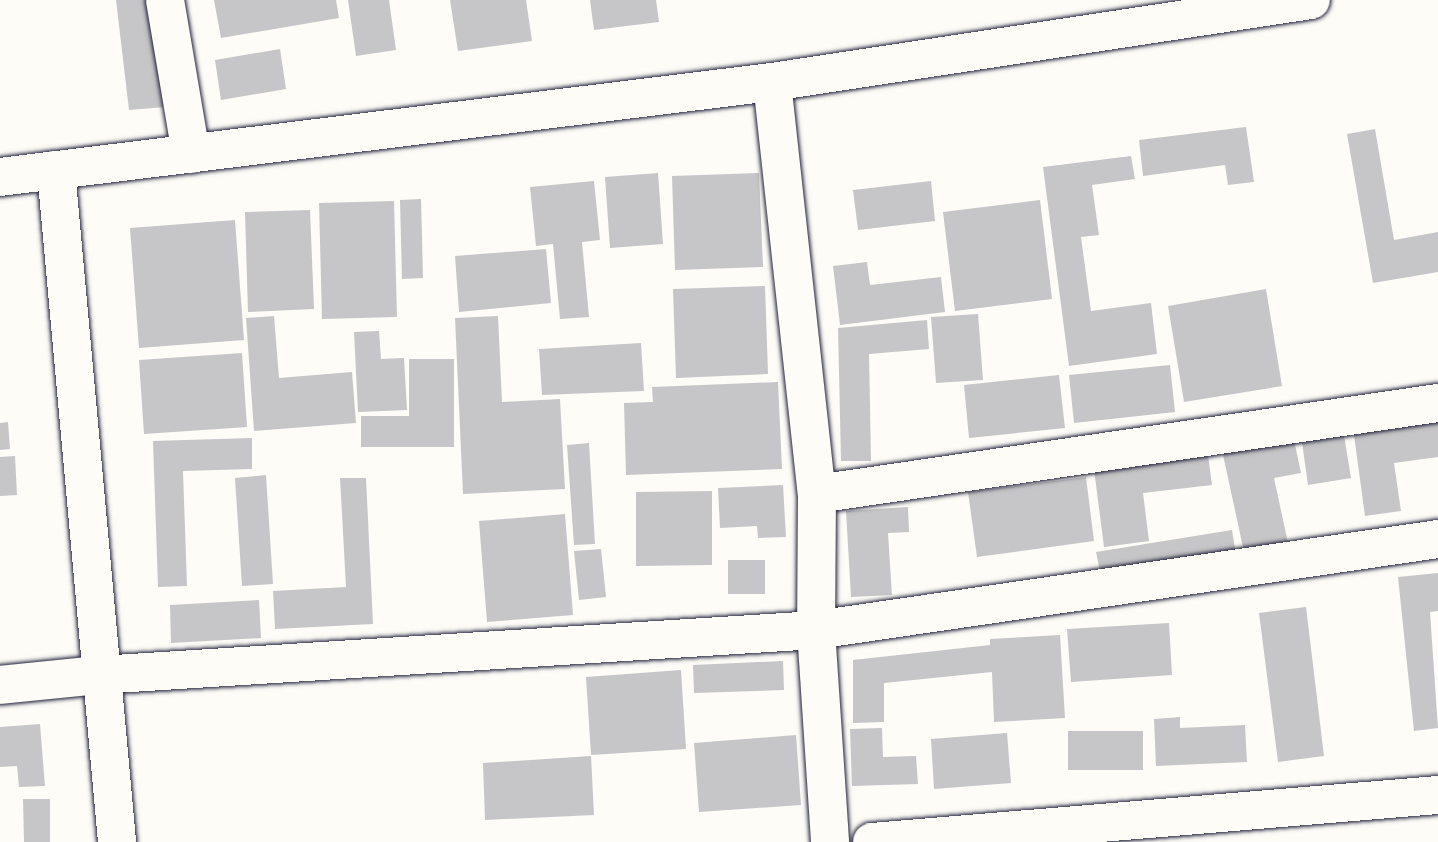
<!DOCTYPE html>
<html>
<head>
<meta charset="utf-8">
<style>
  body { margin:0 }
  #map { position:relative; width:1438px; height:842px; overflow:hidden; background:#fdfcf7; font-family:"Gochi Hand",sans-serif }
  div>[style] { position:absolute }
  .building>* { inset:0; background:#c6c6c8 }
  .roads { filter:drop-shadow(0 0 2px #22223b) drop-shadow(0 0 2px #22223b) }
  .minor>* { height:38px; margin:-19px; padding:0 19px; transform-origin:19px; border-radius:19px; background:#fdfcf7 }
  .tertiary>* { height:38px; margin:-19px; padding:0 19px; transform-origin:19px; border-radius:19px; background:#fdfcf7 }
  .primary>* { height:38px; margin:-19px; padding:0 19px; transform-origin:19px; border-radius:19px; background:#fdfcf7 }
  span { translate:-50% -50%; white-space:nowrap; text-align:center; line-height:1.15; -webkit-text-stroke:5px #fdfcf7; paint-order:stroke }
</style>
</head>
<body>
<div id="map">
  <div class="building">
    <i style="clip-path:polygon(116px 0,152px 0,165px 107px,129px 110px)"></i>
    <i style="clip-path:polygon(214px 0,336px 0,339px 18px,221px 38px)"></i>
    <i style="clip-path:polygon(348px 0,389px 0,396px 50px,356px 56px)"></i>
    <i style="clip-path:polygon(450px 0,526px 0,532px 41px,458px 51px)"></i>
    <i style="clip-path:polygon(590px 0,656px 0,659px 22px,594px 30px)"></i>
    <i style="clip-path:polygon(280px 49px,286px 89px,221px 100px,215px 60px)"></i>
    <i style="clip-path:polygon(1246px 127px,1254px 182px,1228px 185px,1225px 165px,1143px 176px,1139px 140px)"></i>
    <i style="clip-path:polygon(1375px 129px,1394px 240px,1438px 232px,1438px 272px,1373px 283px,1347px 134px)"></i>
    <i style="clip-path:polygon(1131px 156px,1135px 179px,1092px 185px,1099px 235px,1081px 237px,1091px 311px,1151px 303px,1157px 354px,1069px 366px,1043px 167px)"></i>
    <i style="clip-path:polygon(658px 173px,663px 244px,610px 248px,605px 177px)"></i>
    <i style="clip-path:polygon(759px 173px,763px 267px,675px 270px,672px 176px)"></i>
    <i style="clip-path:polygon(594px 181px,600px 240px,582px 242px,589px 317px,560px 319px,553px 244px,536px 246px,530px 187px)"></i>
    <i style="clip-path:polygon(931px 181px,935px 221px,858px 230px,853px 190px)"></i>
    <i style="clip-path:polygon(421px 199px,423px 278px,402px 279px,400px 200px)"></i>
    <i style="clip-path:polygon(1040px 200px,1052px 299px,955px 311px,943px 212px)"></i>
    <i style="clip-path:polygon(394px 201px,397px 317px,322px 319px,319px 203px)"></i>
    <i style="clip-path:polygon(310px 210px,314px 309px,248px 312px,245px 212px)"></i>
    <i style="clip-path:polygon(235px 220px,244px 340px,139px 348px,130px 228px)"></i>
    <i style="clip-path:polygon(546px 249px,551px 303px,459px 312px,455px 256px)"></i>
    <i style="clip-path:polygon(867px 262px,870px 285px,941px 277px,945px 312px,840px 325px,833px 266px)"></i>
    <i style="clip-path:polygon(765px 286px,768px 374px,676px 378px,673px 289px)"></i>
    <i style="clip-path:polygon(1266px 289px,1282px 386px,1184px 402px,1168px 306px)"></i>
    <i style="clip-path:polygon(978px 314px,983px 380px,936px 383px,931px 317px)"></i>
    <i style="clip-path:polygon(274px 316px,279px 378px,352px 372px,356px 423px,254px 431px,246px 318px)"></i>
    <i style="clip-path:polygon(498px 316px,502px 402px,560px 399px,565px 489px,463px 494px,455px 318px)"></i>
    <i style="clip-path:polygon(927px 320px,929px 349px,869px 354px,871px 461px,841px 461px,838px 328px)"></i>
    <i style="clip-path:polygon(379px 331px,381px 359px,404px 358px,407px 410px,358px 412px,354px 332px)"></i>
    <i style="clip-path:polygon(641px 343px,644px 391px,542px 395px,539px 349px)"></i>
    <i style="clip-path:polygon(242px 353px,247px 427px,144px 434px,139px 360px)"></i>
    <i style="clip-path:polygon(409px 359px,454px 359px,454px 447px,361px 447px,361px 416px,409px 416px)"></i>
    <i style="clip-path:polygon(1170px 365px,1175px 412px,1074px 423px,1069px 375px)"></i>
    <i style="clip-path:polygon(1059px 375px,1065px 428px,969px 438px,964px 385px)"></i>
    <i style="clip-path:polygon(778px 382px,782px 469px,626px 475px,624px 403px,653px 402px,652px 387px)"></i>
    <i style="clip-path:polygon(1438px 416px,1438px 457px,1394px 463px,1401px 511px,1365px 516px,1353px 428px)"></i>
    <i style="clip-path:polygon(8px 422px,10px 449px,0 450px,0 423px)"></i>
    <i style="clip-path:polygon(1343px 429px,1351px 478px,1308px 485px,1301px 435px)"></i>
    <i style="clip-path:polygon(1293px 435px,1301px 473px,1274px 478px,1288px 543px,1244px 552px,1222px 450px)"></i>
    <i style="clip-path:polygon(252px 438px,252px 469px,183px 471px,187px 586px,158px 587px,153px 441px)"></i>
    <i style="clip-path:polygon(589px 443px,595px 544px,574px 545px,567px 445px)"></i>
    <i style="clip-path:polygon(1208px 455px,1212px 485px,1143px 493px,1149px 541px,1104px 547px,1094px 469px)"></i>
    <i style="clip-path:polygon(15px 456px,17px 495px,0 496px,0 457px)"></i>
    <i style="clip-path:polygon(266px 475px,273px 584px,242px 586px,235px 478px)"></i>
    <i style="clip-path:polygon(1086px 477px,1094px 541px,977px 557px,968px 492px)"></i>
    <i style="clip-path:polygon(340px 478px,366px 478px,373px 624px,275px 629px,273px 591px,346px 587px)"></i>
    <i style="clip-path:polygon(783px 485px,786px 537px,758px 538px,757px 526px,720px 528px,718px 488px)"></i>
    <i style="clip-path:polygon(712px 491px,712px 565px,636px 566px,636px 492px)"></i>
    <i style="clip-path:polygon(908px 507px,909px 532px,888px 533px,892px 595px,851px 597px,846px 511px)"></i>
    <i style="clip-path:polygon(565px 514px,573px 615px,487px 622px,479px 521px)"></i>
    <i style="clip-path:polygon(1232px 530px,1236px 554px,1101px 576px,1096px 552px)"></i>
    <i style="clip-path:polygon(601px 549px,606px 597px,579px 600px,574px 551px)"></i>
    <i style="clip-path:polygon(728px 560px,765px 560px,765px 594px,728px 594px)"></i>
    <i style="clip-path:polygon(1438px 573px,1438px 611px,1430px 612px,1438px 728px,1414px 731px,1398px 577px)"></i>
    <i style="clip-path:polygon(259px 600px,261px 638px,171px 643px,170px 605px)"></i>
    <i style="clip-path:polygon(1306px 607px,1324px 756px,1278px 762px,1259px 613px)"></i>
    <i style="clip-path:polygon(1169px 623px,1172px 675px,1071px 682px,1067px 629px)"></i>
    <i style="clip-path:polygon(1060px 635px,1065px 718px,994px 722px,992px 672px,884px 683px,884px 722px,853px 723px,853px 660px,990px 645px,990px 639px)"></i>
    <i style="clip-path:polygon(783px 661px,784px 690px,694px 693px,693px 665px)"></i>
    <i style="clip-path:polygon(681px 670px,686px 749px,591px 755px,586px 677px)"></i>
    <i style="clip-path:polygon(1180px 717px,1180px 728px,1245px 725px,1247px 762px,1156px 766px,1154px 719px)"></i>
    <i style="clip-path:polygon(40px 724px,45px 786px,19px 787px,17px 766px,0 767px,0 727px)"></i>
    <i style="clip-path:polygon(882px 728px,883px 757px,916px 756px,918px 784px,852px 786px,850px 729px)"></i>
    <i style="clip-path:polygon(1068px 731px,1143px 731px,1143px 770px,1068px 770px)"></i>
    <i style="clip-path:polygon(1007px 733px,1011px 783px,934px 789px,931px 739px)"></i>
    <i style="clip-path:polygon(796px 735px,801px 805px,699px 812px,694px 743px)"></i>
    <i style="clip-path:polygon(591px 756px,594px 815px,485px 820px,483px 763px)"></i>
    <i style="clip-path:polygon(23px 799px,50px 799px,50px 842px,24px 842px)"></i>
  </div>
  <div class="roads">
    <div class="minor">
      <i style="left:165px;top:0;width:156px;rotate:80.4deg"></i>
      <i style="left:772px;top:82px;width:414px;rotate:83.8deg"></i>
      <i style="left:817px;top:494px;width:136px;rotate:90.4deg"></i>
      <i style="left:816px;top:630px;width:212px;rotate:86.2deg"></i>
      <i style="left:56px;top:170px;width:675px;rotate:84.81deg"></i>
      <i style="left:817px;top:494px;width:628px;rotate:-8.34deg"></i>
      <i style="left:0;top:685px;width:100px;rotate:-5.8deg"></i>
      <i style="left:99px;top:675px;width:718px;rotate:-3.59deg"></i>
      <i style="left:816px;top:630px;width:629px;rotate:-8.32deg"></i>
    </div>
    <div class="tertiary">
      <i style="left:0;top:177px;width:778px;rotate:-7.02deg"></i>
      <i style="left:772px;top:82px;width:545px;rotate:-8.65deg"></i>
    </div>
    <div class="primary">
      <i style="left:872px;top:842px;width:568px;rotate:-4.75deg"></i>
    </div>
  </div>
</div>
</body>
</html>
